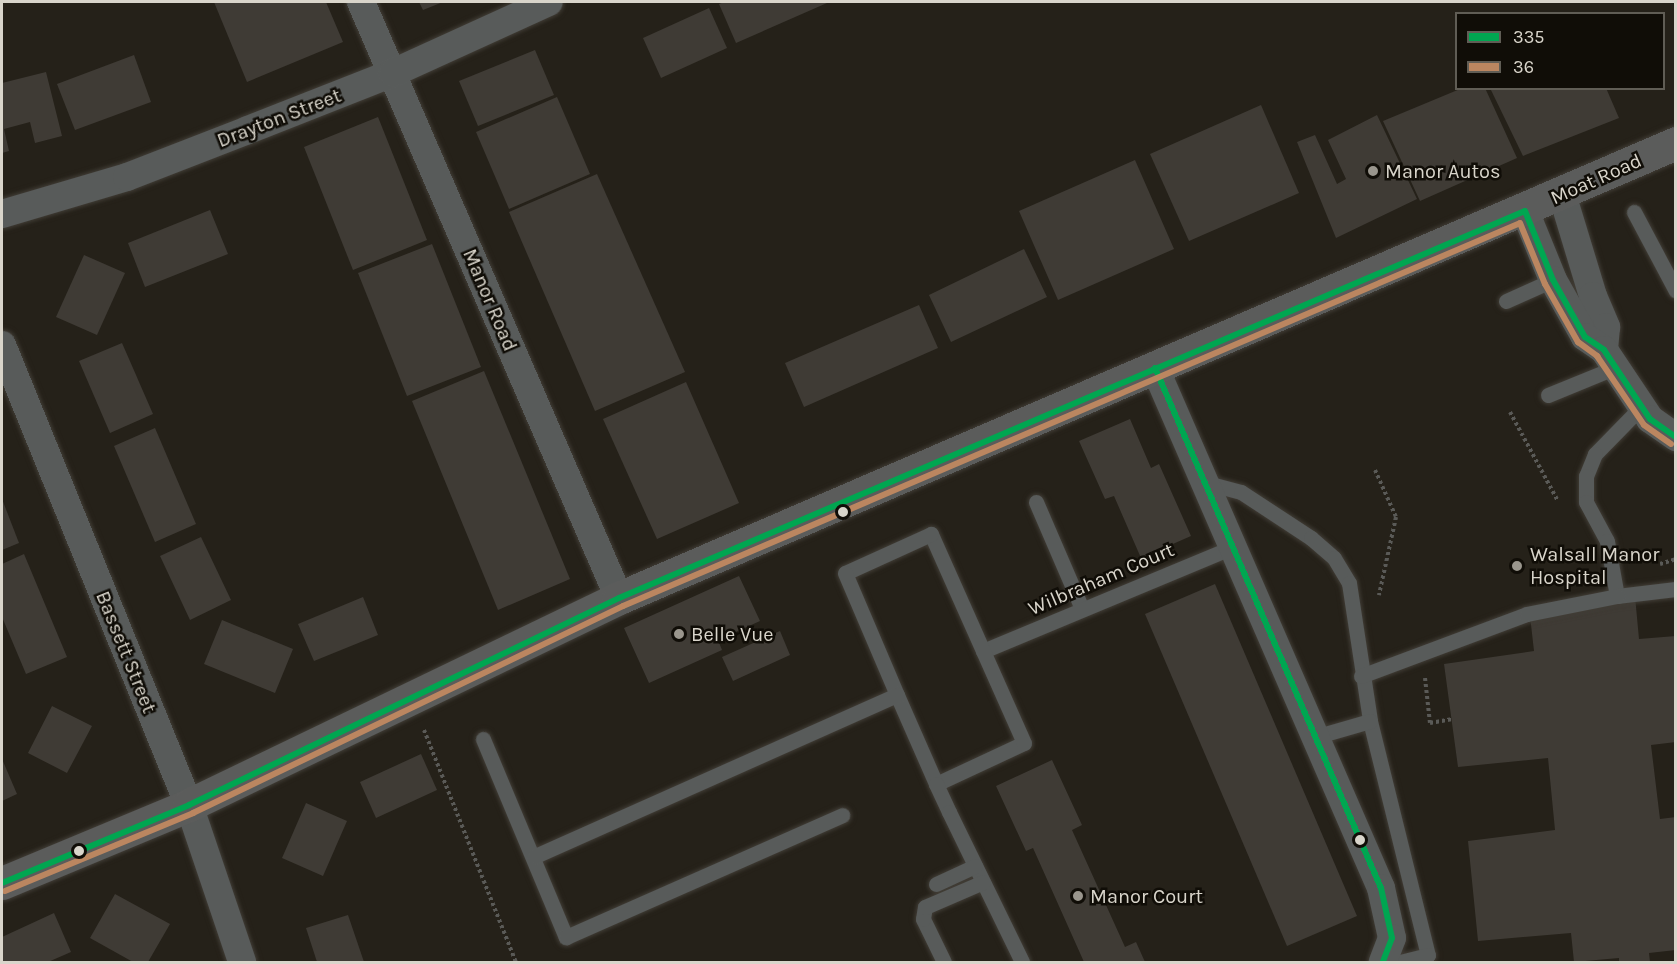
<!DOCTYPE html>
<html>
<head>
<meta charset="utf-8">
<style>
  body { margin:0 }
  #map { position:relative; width:1677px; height:964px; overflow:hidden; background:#252119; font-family:Karla,sans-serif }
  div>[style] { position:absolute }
  .building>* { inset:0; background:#3f3b35 }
  .path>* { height:4px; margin-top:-2px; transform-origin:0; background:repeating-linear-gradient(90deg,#5a5a57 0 3px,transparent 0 6px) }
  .roads { filter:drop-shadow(0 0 2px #413d36) drop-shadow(0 0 2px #413d36) }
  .lane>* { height:15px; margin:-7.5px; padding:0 7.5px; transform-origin:7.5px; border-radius:7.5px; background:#585b5a }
  .street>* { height:28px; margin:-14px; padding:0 14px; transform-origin:14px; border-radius:14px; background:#585b5a }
  .secondary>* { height:33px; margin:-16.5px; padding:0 16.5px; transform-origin:16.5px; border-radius:16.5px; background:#5b5c5b }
  .bus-1>* { height:6px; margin:-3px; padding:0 3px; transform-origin:3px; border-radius:3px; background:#00a651 }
  .bus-2>* { height:6px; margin:-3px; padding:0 3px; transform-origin:3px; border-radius:3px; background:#bb8660 }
  .dots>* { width:16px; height:16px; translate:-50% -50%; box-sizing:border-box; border:3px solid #100d07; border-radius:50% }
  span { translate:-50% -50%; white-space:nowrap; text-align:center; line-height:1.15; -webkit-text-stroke:5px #100d07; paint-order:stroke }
  .street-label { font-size:20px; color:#d9d5cb }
  .poi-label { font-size:20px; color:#d9d5cb }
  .left { translate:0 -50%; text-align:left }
  .frame { position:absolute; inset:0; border:3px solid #d9d5cb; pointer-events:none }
  .legend { position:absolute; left:1455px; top:12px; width:210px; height:78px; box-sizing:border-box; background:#100d07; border:2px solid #605d55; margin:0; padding:8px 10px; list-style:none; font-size:18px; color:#d9d5cb }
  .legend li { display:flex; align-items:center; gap:12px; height:30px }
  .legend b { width:30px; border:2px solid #605d55 }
</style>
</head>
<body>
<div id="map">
  <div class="building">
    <i style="clip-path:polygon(214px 2px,326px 2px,343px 42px,247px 82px)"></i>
    <i style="clip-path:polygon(419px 2px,443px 2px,423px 10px)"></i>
    <i style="clip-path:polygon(724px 2px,826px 2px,827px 3px,736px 43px,719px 4px)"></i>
    <i style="clip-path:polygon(709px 8px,727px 48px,661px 78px,643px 38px)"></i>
    <i style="clip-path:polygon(535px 50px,554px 95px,478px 126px,459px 81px)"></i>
    <i style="clip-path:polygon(134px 55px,151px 102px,75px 130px,57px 84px)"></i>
    <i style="clip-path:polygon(46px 72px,62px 136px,35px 143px,30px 122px,4px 129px,9px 151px,2px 153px,2px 83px)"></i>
    <i style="clip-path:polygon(1490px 88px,1606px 88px,1619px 118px,1523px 156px)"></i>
    <i style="clip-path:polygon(1460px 89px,1485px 88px,1517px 158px,1420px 201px,1383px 121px)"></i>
    <i style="clip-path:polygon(557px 97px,590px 174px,509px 209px,476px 132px)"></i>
    <i style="clip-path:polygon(1261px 105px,1299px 193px,1189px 241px,1150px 154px)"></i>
    <i style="clip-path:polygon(1377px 115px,1417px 199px,1336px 238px,1297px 142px,1315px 135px,1337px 184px,1346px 179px,1328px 140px)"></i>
    <i style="clip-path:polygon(378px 117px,427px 240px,353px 270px,304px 147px)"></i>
    <i style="clip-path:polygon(1135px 160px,1174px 249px,1058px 300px,1019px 211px)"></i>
    <i style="clip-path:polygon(597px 174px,685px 372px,595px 411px,509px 212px)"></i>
    <i style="clip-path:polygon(210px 210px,228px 254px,145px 287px,128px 243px)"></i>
    <i style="clip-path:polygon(432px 244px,481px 367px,407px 396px,358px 273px)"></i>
    <i style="clip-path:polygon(1024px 249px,1047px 297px,951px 342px,929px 295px)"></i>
    <i style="clip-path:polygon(84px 255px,125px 273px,97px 335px,56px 317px)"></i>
    <i style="clip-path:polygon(919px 305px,938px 348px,804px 407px,785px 363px)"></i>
    <i style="clip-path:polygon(122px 343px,153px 414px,110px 433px,79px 361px)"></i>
    <i style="clip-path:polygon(484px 371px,570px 579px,498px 610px,412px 401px)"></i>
    <i style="clip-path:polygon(686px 382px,739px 503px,657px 539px,603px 419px)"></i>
    <i style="clip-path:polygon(1130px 419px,1151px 468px,1159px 464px,1191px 536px,1141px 558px,1114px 496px,1105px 499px,1079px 441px)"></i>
    <i style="clip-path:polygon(155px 428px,196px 524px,155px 542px,114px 446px)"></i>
    <i style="clip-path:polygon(2px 499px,19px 543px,2px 550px)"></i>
    <i style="clip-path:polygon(201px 537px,231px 600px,190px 620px,160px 556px)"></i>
    <i style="clip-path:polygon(24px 554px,67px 657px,26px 674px,2px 617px,2px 564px)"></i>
    <i style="clip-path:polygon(739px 576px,760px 621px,718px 640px,722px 650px,649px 683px,624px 628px)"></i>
    <i style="clip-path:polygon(1215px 584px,1357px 916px,1287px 946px,1145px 614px)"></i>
    <i style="clip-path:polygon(1635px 596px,1639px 639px,1676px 636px,1676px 742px,1651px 745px,1660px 819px,1676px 817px,1676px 950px,1649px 953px,1650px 962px,1619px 962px,1619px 958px,1574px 962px,1571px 933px,1478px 941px,1468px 841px,1555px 830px,1548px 758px,1458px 767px,1444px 664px,1534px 651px,1529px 607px)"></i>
    <i style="clip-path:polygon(363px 597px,378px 635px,314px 661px,298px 624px)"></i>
    <i style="clip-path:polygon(222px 620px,293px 649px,275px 693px,204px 664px)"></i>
    <i style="clip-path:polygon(780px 631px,790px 655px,733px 681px,722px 657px)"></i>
    <i style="clip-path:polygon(52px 706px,92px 726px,67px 773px,28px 753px)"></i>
    <i style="clip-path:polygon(421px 754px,437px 790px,376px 818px,360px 782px)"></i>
    <i style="clip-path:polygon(2px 759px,17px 794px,2px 801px)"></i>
    <i style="clip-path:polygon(1052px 760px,1082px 825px,1072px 830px,1125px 947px,1136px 942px,1145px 962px,1084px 962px,1033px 848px,1026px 851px,996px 786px)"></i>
    <i style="clip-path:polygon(306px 803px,347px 821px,323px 876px,282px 858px)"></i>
    <i style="clip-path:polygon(115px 894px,170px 924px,148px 962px,133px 962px,90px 938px)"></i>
    <i style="clip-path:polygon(54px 913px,71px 952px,48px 962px,2px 962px,2px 937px)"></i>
    <i style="clip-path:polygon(348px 915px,364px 962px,317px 962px,306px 928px)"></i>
  </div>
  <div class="path">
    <i style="left:1510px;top:412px;width:101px;rotate:61.7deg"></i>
    <i style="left:1375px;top:470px;width:51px;rotate:65.9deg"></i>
    <i style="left:1396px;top:517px;width:80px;rotate:102.3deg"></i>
    <i style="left:1660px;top:564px;width:17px;rotate:-17deg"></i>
    <i style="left:1425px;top:678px;width:45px;rotate:83.7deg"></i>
    <i style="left:1430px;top:723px;width:23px;rotate:-10deg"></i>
    <i style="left:424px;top:730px;width:250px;rotate:68.4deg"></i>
  </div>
  <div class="roads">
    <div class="lane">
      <i style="left:1634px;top:212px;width:89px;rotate:62deg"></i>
      <i style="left:1506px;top:301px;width:51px;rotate:-24.1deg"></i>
      <i style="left:1548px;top:395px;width:71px;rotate:-22.2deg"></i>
      <i style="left:1641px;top:407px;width:66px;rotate:134.4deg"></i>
      <i style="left:1595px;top:454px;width:24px;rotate:112deg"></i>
      <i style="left:1586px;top:476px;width:26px;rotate:90deg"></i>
      <i style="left:1586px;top:502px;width:44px;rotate:61.7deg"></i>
      <i style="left:1607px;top:541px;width:56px;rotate:79.7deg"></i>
      <i style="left:1617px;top:596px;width:59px;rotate:-6.8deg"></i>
      <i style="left:1207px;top:483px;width:35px;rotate:15deg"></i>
      <i style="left:1241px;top:492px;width:84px;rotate:33.3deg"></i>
      <i style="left:1311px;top:538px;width:30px;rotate:41deg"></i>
      <i style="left:1334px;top:558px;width:29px;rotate:59deg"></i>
      <i style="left:1349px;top:583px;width:140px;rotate:81.3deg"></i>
      <i style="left:1370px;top:721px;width:241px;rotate:76.1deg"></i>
      <i style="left:1428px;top:955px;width:29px;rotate:166deg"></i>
      <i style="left:1036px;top:502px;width:116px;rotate:66.7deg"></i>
      <i style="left:983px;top:651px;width:273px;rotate:-22.6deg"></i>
      <i style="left:1361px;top:676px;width:177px;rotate:-20.5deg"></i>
      <i style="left:1527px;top:614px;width:92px;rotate:-11.3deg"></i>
      <i style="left:1318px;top:736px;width:54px;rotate:-16.1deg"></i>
      <i style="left:483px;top:739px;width:215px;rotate:67.3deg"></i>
      <i style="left:566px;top:937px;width:302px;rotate:-23.8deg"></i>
      <i style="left:936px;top:784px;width:97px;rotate:-25deg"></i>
      <i style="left:1024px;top:743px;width:229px;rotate:-114deg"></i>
      <i style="left:931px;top:534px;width:94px;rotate:155.6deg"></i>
      <i style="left:845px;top:573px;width:133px;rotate:66.9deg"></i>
      <i style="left:897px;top:695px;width:97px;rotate:66.3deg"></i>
      <i style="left:936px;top:784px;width:31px;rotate:65deg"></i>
      <i style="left:949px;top:812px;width:167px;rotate:64deg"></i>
      <i style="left:535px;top:856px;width:396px;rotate:-24deg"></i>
      <i style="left:936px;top:884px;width:43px;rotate:-24.8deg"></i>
      <i style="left:944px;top:962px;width:48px;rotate:-116deg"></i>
      <i style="left:923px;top:919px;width:12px;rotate:-81deg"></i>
      <i style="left:925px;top:907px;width:63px;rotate:-23.3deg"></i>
    </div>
    <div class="street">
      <i style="left:361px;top:2px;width:649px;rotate:66.59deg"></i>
      <i style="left:1562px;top:194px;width:107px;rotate:73.1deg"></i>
      <i style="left:1593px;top:296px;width:34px;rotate:67deg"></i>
      <i style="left:1606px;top:327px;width:23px;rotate:95deg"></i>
      <i style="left:1525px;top:211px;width:74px;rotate:67.9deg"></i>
      <i style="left:1553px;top:280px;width:65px;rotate:60.7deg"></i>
      <i style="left:1585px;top:337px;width:23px;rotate:34deg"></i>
      <i style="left:1604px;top:350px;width:83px;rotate:56.3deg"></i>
      <i style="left:1650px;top:419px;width:32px;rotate:35deg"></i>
      <i style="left:2px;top:214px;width:130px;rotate:-16.5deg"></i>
      <i style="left:127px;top:177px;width:130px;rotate:-21.2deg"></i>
      <i style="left:248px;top:130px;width:156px;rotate:-21.5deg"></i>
      <i style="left:393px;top:73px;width:171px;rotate:-24.5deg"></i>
      <i style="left:2px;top:345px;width:497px;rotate:67.9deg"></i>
      <i style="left:189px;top:805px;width:166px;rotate:71.3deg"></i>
      <i style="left:1155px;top:368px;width:567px;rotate:66.51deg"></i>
      <i style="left:1381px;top:888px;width:51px;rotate:77.6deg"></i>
      <i style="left:1392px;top:938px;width:26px;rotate:111deg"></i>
    </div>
    <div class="secondary">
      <i style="left:2px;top:883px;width:203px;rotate:-22.6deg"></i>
      <i style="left:189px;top:805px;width:477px;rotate:-25.7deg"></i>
      <i style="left:619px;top:598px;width:1151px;rotate:-23.29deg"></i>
    </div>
  </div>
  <div class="bus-1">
    <i style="left:1155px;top:368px;width:567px;rotate:66.51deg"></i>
    <i style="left:1381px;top:888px;width:51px;rotate:77.6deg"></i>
    <i style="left:1392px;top:938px;width:26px;rotate:111deg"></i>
    <i style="left:2px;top:883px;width:203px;rotate:-22.6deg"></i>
    <i style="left:189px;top:805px;width:477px;rotate:-25.7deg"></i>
    <i style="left:619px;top:598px;width:985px;rotate:-23.13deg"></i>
    <i style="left:1525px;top:211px;width:74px;rotate:67.9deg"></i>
    <i style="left:1553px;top:280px;width:65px;rotate:60.7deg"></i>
    <i style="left:1585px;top:337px;width:23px;rotate:34deg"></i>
    <i style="left:1604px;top:350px;width:83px;rotate:56.3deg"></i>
    <i style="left:1650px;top:419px;width:32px;rotate:35deg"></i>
  </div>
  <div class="bus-2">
    <i style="left:5px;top:891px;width:204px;rotate:-22.5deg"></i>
    <i style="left:193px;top:813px;width:477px;rotate:-25.7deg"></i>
    <i style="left:623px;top:606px;width:975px;rotate:-23.12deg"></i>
    <i style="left:1520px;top:223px;width:66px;rotate:67.7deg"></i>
    <i style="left:1545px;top:284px;width:67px;rotate:60.4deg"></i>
    <i style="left:1578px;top:342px;width:24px;rotate:36deg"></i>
    <i style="left:1597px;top:356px;width:83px;rotate:55.7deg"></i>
    <i style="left:1644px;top:425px;width:33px;rotate:35deg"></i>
  </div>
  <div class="dots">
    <i style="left:1373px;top:171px;background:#9a968d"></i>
    <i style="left:843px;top:512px;background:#d9d5cb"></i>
    <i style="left:1517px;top:566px;background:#9a968d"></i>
    <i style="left:679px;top:634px;background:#9a968d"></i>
    <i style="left:1360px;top:840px;background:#d9d5cb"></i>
    <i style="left:79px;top:851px;background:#d9d5cb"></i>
    <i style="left:1078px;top:896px;background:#9a968d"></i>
  </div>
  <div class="street-label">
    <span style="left:279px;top:118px;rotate:-21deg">Drayton Street</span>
    <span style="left:1596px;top:179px;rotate:-24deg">Moat Road</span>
    <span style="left:490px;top:300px;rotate:67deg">Manor Road</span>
    <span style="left:1101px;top:579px;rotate:-23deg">Wilbraham Court</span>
    <span style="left:126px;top:652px;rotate:68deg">Bassett Street</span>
  </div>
  <div class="poi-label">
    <span class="left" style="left:1385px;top:171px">Manor Autos</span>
    <span class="left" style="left:1530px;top:566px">Walsall Manor<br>Hospital</span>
    <span class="left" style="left:691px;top:634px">Belle Vue</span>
    <span class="left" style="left:1090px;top:896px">Manor Court</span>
  </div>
  <div class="frame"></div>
  <ul class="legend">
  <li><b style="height:8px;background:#00a651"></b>335</li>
  <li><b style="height:8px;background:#bb8660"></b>36</li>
  </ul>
</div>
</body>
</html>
